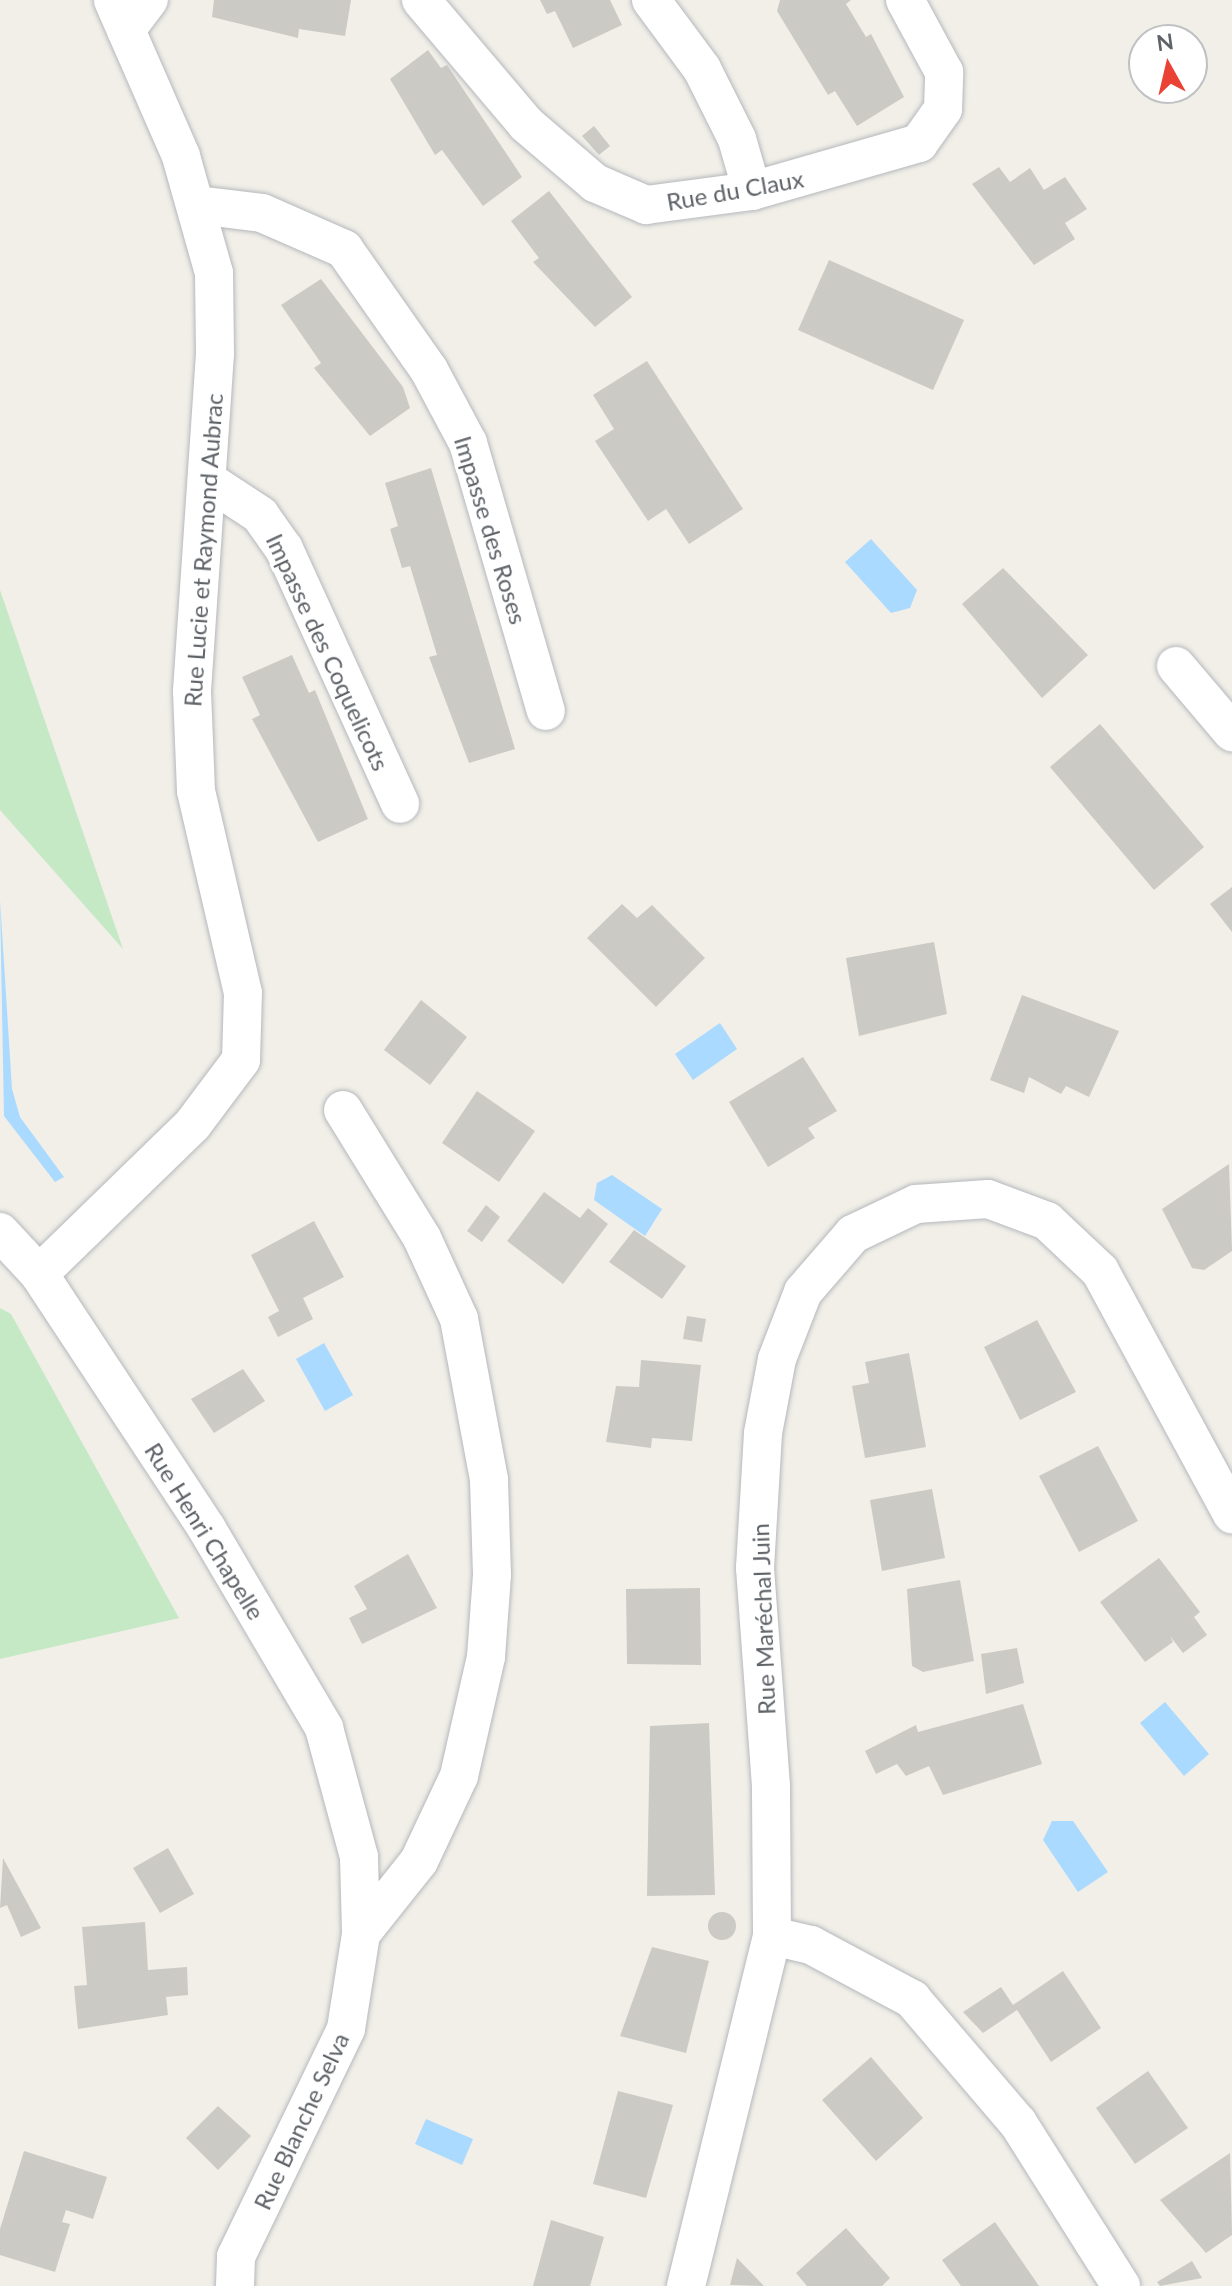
<!DOCTYPE html>
<html>
<head>
<meta charset="utf-8">
<style>
  body { margin:0 }
  #map { position:relative; width:1232px; height:2286px; overflow:hidden; background:#f1efe8; font-family:Lato,sans-serif }
  div>[style] { position:absolute }
  .green>* { inset:0; background:#c5e8c5 }
  .water>* { inset:0; background:#aadaff }
  .building>* { inset:0; background:#cccac5 }
  .round { border-radius:50% }
  .roads { filter:drop-shadow(0 0 2px #b5b8bc) drop-shadow(0 0 2px #b5b8bc) }
  .street>* { height:38px; margin:-19px; padding:0 19px; transform-origin:19px; border-radius:19px; background:#fff }
  span { translate:-50% -50%; white-space:nowrap; text-align:center; line-height:1.15; -webkit-text-stroke:6px #fff; paint-order:stroke }
  .street-label { font-size:24px; color:#5f6368 }
  .north { position:absolute; left:1128px; top:24px; width:80px; height:80px; box-sizing:border-box; background:#fff; border:2px solid #bfc1c3; border-radius:50%; rotate:352deg; font-size:22px; font-weight:700; line-height:32px; text-align:center; color:#5f6368 }
  .north::after { content:''; display:block; margin:auto; width:28px; height:36px; background:#ea4335; clip-path:polygon(50% 0,100% 100%,50% 72%,0 100%) }
</style>
</head>
<body>
<div id="map">
  <div class="green">
    <i style="clip-path:polygon(0 590px,123px 949px,0 810px)"></i>
    <i style="clip-path:polygon(0 1308px,11px 1314px,179px 1618px,0 1659px)"></i>
  </div>
  <div class="water">
    <i style="clip-path:polygon(871px 539px,917px 590px,910px 608px,891px 613px,845px 562px)"></i>
    <i style="clip-path:polygon(0 900px,12px 1089px,20px 1117px,64px 1177px,55px 1182px,4px 1116px)"></i>
    <i style="clip-path:polygon(720px 1023px,737px 1049px,693px 1080px,675px 1054px)"></i>
    <i style="clip-path:polygon(612px 1175px,662px 1209px,645px 1236px,594px 1200px,597px 1183px)"></i>
    <i style="clip-path:polygon(324px 1343px,353px 1395px,325px 1411px,296px 1359px)"></i>
    <i style="clip-path:polygon(1165px 1702px,1209px 1754px,1184px 1776px,1140px 1723px)"></i>
    <i style="clip-path:polygon(1052px 1821px,1073px 1821px,1108px 1872px,1078px 1892px,1043px 1840px)"></i>
    <i style="clip-path:polygon(426px 2119px,473px 2139px,462px 2165px,415px 2144px)"></i>
  </div>
  <div class="building">
    <i style="clip-path:polygon(214px 0,351px 0,345px 36px,299px 29px,298px 38px,212px 17px)"></i>
    <i style="clip-path:polygon(540px 0,610px 0,622px 25px,573px 48px,555px 11px,547px 14px)"></i>
    <i style="clip-path:polygon(780px 0,851px 0,846px 4px,866px 37px,871px 34px,904px 97px,857px 126px,835px 91px,828px 95px,777px 11px)"></i>
    <i style="clip-path:polygon(428px 50px,441px 68px,447px 65px,522px 177px,483px 206px,442px 150px,435px 155px,390px 79px)"></i>
    <i style="clip-path:polygon(594px 126px,610px 146px,599px 155px,582px 136px)"></i>
    <i style="clip-path:polygon(999px 167px,1010px 182px,1030px 168px,1044px 190px,1065px 177px,1087px 209px,1065px 223px,1075px 239px,1034px 265px,972px 184px)"></i>
    <i style="clip-path:polygon(549px 191px,632px 297px,595px 327px,533px 262px,539px 258px,511px 221px)"></i>
    <i style="clip-path:polygon(829px 260px,964px 320px,933px 390px,798px 330px)"></i>
    <i style="clip-path:polygon(321px 279px,403px 387px,410px 408px,370px 436px,314px 368px,321px 363px,281px 305px)"></i>
    <i style="clip-path:polygon(647px 361px,743px 509px,689px 544px,666px 509px,648px 521px,595px 441px,614px 429px,593px 395px)"></i>
    <i style="clip-path:polygon(431px 468px,515px 749px,469px 763px,429px 657px,437px 655px,410px 566px,402px 568px,390px 529px,398px 526px,385px 483px)"></i>
    <i style="clip-path:polygon(1003px 568px,1088px 655px,1042px 698px,962px 604px)"></i>
    <i style="clip-path:polygon(292px 655px,309px 693px,315px 690px,368px 819px,318px 842px,252px 719px,260px 715px,242px 677px)"></i>
    <i style="clip-path:polygon(1100px 724px,1204px 847px,1154px 890px,1050px 767px)"></i>
    <i style="clip-path:polygon(1232px 887px,1232px 932px,1210px 904px)"></i>
    <i style="clip-path:polygon(622px 904px,637px 918px,652px 905px,705px 958px,656px 1007px,587px 938px)"></i>
    <i style="clip-path:polygon(934px 942px,947px 1014px,859px 1036px,846px 958px)"></i>
    <i style="clip-path:polygon(1022px 995px,1119px 1031px,1089px 1097px,1066px 1086px,1061px 1094px,1029px 1077px,1024px 1093px,990px 1080px)"></i>
    <i style="clip-path:polygon(421px 1000px,467px 1037px,430px 1085px,384px 1050px)"></i>
    <i style="clip-path:polygon(803px 1057px,837px 1111px,808px 1128px,815px 1138px,768px 1167px,729px 1102px)"></i>
    <i style="clip-path:polygon(477px 1091px,535px 1131px,499px 1182px,442px 1143px)"></i>
    <i style="clip-path:polygon(1229px 1164px,1232px 1251px,1204px 1270px,1192px 1268px,1162px 1209px)"></i>
    <i style="clip-path:polygon(544px 1192px,580px 1218px,588px 1208px,608px 1224px,563px 1284px,507px 1241px)"></i>
    <i style="clip-path:polygon(486px 1205px,500px 1217px,482px 1242px,467px 1231px)"></i>
    <i style="clip-path:polygon(314px 1221px,344px 1277px,303px 1298px,313px 1319px,278px 1337px,268px 1317px,279px 1311px,251px 1255px)"></i>
    <i style="clip-path:polygon(634px 1230px,686px 1266px,662px 1299px,609px 1262px)"></i>
    <i style="clip-path:polygon(687px 1316px,706px 1319px,702px 1342px,683px 1339px)"></i>
    <i style="clip-path:polygon(1037px 1320px,1076px 1392px,1020px 1420px,984px 1347px)"></i>
    <i style="clip-path:polygon(909px 1353px,926px 1447px,865px 1458px,852px 1386px,869px 1383px,865px 1362px)"></i>
    <i style="clip-path:polygon(641px 1360px,701px 1365px,692px 1441px,652px 1438px,651px 1448px,606px 1442px,616px 1386px,639px 1387px)"></i>
    <i style="clip-path:polygon(243px 1369px,265px 1401px,214px 1433px,191px 1399px)"></i>
    <i style="clip-path:polygon(1098px 1446px,1138px 1521px,1079px 1552px,1039px 1476px)"></i>
    <i style="clip-path:polygon(932px 1489px,945px 1558px,882px 1571px,870px 1500px)"></i>
    <i style="clip-path:polygon(408px 1554px,437px 1608px,362px 1644px,349px 1618px,367px 1609px,354px 1586px)"></i>
    <i style="clip-path:polygon(1159px 1558px,1200px 1612px,1194px 1617px,1207px 1635px,1183px 1653px,1170px 1636px,1173px 1642px,1145px 1662px,1100px 1602px)"></i>
    <i style="clip-path:polygon(960px 1580px,974px 1661px,923px 1672px,912px 1666px,907px 1589px)"></i>
    <i style="clip-path:polygon(700px 1588px,701px 1665px,627px 1664px,626px 1589px)"></i>
    <i style="clip-path:polygon(1017px 1648px,1024px 1683px,986px 1694px,981px 1654px)"></i>
    <i style="clip-path:polygon(1023px 1704px,1042px 1764px,943px 1795px,929px 1766px,906px 1776px,897px 1764px,876px 1774px,865px 1751px,916px 1725px,918px 1732px)"></i>
    <i style="clip-path:polygon(709px 1723px,715px 1895px,647px 1896px,650px 1726px)"></i>
    <i style="clip-path:polygon(168px 1848px,194px 1894px,160px 1913px,133px 1868px)"></i>
    <i style="clip-path:polygon(3px 1858px,41px 1928px,21px 1937px,7px 1905px,0 1908px)"></i>
    <i class="round" style="left:708px;top:1912px;width:28px;height:28px"></i>
    <i style="clip-path:polygon(145px 1922px,148px 1970px,187px 1967px,188px 1995px,166px 1997px,168px 2015px,78px 2029px,74px 1986px,87px 1985px,82px 1927px)"></i>
    <i style="clip-path:polygon(652px 1947px,709px 1961px,686px 2053px,620px 2036px)"></i>
    <i style="clip-path:polygon(1063px 1971px,1101px 2028px,1051px 2062px,1017px 2010px,983px 2033px,963px 2012px,1001px 1987px,1013px 2005px)"></i>
    <i style="clip-path:polygon(871px 2057px,923px 2118px,876px 2161px,822px 2100px)"></i>
    <i style="clip-path:polygon(1148px 2071px,1188px 2128px,1135px 2164px,1096px 2108px)"></i>
    <i style="clip-path:polygon(618px 2091px,673px 2105px,646px 2198px,593px 2184px)"></i>
    <i style="clip-path:polygon(218px 2106px,251px 2136px,218px 2170px,186px 2138px)"></i>
    <i style="clip-path:polygon(24px 2151px,107px 2177px,93px 2219px,66px 2210px,62px 2222px,70px 2224px,55px 2272px,0 2255px,0 2229px)"></i>
    <i style="clip-path:polygon(1230px 2153px,1232px 2235px,1206px 2253px,1160px 2200px)"></i>
    <i style="clip-path:polygon(551px 2220px,604px 2237px,590px 2286px,533px 2286px)"></i>
    <i style="clip-path:polygon(995px 2222px,1039px 2286px,961px 2286px,942px 2260px)"></i>
    <i style="clip-path:polygon(846px 2228px,890px 2278px,882px 2286px,807px 2286px,796px 2273px)"></i>
    <i style="clip-path:polygon(737px 2258px,764px 2286px,730px 2285px)"></i>
    <i style="clip-path:polygon(1192px 2261px,1202px 2278px,1160px 2286px,1157px 2282px)"></i>
  </div>
  <div class="roads">
    <div class="street">
      <i style="left:421px;top:0;width:162px;rotate:49.7deg"></i>
      <i style="left:526px;top:124px;width:91px;rotate:40.5deg"></i>
      <i style="left:595px;top:183px;width:56px;rotate:23.3deg"></i>
      <i style="left:646px;top:205px;width:107px;rotate:-7.5deg"></i>
      <i style="left:752px;top:191px;width:174px;rotate:-16deg"></i>
      <i style="left:919px;top:143px;width:42px;rotate:-54.8deg"></i>
      <i style="left:943px;top:109px;width:37px;rotate:-88deg"></i>
      <i style="left:944px;top:72px;width:82px;rotate:-118.4deg"></i>
      <i style="left:651px;top:0;width:86px;rotate:53.5deg"></i>
      <i style="left:702px;top:69px;width:78px;rotate:63.4deg"></i>
      <i style="left:737px;top:139px;width:54px;rotate:73.9deg"></i>
      <i style="left:126px;top:30px;width:38px;rotate:-53deg"></i>
      <i style="left:197px;top:205px;width:65px;rotate:7deg"></i>
      <i style="left:262px;top:213px;width:90px;rotate:23.7deg"></i>
      <i style="left:344px;top:249px;width:148px;rotate:54.9deg"></i>
      <i style="left:429px;top:370px;width:83px;rotate:61.9deg"></i>
      <i style="left:468px;top:443px;width:279px;rotate:73.8deg"></i>
      <i style="left:207px;top:480px;width:64px;rotate:33.4deg"></i>
      <i style="left:260px;top:515px;width:42px;rotate:54.8deg"></i>
      <i style="left:284px;top:549px;width:280px;rotate:65.5deg"></i>
      <i style="left:1176px;top:666px;width:87px;rotate:49.7deg"></i>
      <i style="left:343px;top:1110px;width:150px;rotate:58.3deg"></i>
      <i style="left:422px;top:1238px;width:89px;rotate:65.4deg"></i>
      <i style="left:459px;top:1319px;width:164px;rotate:79.4deg"></i>
      <i style="left:489px;top:1480px;width:95px;rotate:88.2deg"></i>
      <i style="left:492px;top:1575px;width:82px;rotate:94.2deg"></i>
      <i style="left:486px;top:1657px;width:122px;rotate:102.8deg"></i>
      <i style="left:459px;top:1776px;width:94px;rotate:115.2deg"></i>
      <i style="left:419px;top:1861px;width:93px;rotate:128.5deg"></i>
      <i style="left:0;top:1232px;width:57px;rotate:47.1deg"></i>
      <i style="left:39px;top:1274px;width:305px;rotate:56.6deg"></i>
      <i style="left:207px;top:1529px;width:231px;rotate:59.5deg"></i>
      <i style="left:324px;top:1728px;width:134px;rotate:74.8deg"></i>
      <i style="left:359px;top:1857px;width:77px;rotate:88.5deg"></i>
      <i style="left:361px;top:1934px;width:96px;rotate:99deg"></i>
      <i style="left:346px;top:2029px;width:253px;rotate:115.8deg"></i>
      <i style="left:236px;top:2257px;width:29px;rotate:92deg"></i>
      <i style="left:39px;top:1274px;width:215px;rotate:-44.2deg"></i>
      <i style="left:193px;top:1124px;width:80px;rotate:-53.1deg"></i>
      <i style="left:241px;top:1060px;width:67px;rotate:-88.3deg"></i>
      <i style="left:243px;top:993px;width:207px;rotate:-103.1deg"></i>
      <i style="left:196px;top:791px;width:100px;rotate:-92.3deg"></i>
      <i style="left:192px;top:691px;width:338px;rotate:-86.1deg"></i>
      <i style="left:215px;top:354px;width:81px;rotate:-90.7deg"></i>
      <i style="left:214px;top:273px;width:122px;rotate:-105.8deg"></i>
      <i style="left:181px;top:156px;width:170px;rotate:-113.6deg"></i>
      <i style="left:772px;top:1936px;width:40px;rotate:13deg"></i>
      <i style="left:811px;top:1945px;width:115px;rotate:28.1deg"></i>
      <i style="left:912px;top:1999px;width:163px;rotate:49.5deg"></i>
      <i style="left:1018px;top:2123px;width:193px;rotate:57.7deg"></i>
      <i style="left:686px;top:2286px;width:360px;rotate:-76.2deg"></i>
      <i style="left:772px;top:1936px;width:150px;rotate:-90.4deg"></i>
      <i style="left:771px;top:1786px;width:219px;rotate:-94.2deg"></i>
      <i style="left:755px;top:1568px;width:135px;rotate:-86.6deg"></i>
      <i style="left:763px;top:1433px;width:75px;rotate:-79.3deg"></i>
      <i style="left:777px;top:1359px;width:72px;rotate:-68.8deg"></i>
      <i style="left:803px;top:1292px;width:77px;rotate:-49.2deg"></i>
      <i style="left:853px;top:1234px;width:70px;rotate:-25.5deg"></i>
      <i style="left:916px;top:1204px;width:72px;rotate:-4deg"></i>
      <i style="left:988px;top:1199px;width:63px;rotate:20.4deg"></i>
      <i style="left:1047px;top:1221px;width:73px;rotate:43.3deg"></i>
      <i style="left:1100px;top:1271px;width:277px;rotate:61.5deg"></i>
    </div>
  </div>
  <div class="street-label">
    <span style="left:735px;top:190px;rotate:-10deg">Rue du Claux</span>
    <span style="left:491px;top:530px;rotate:73deg">Impasse des Roses</span>
    <span style="left:203px;top:550px;rotate:-86deg">Rue Lucie et Raymond Aubrac</span>
    <span style="left:328px;top:652px;rotate:65deg">Impasse des Coquelicots</span>
    <span style="left:205px;top:1531px;rotate:58deg">Rue Henri Chapelle</span>
    <span style="left:763px;top:1619px;rotate:-92deg">Rue Maréchal Juin</span>
    <span style="left:301px;top:2121px;rotate:-65deg">Rue Blanche Selva</span>
  </div>
  <div class="north">N</div>
</div>
</body>
</html>
